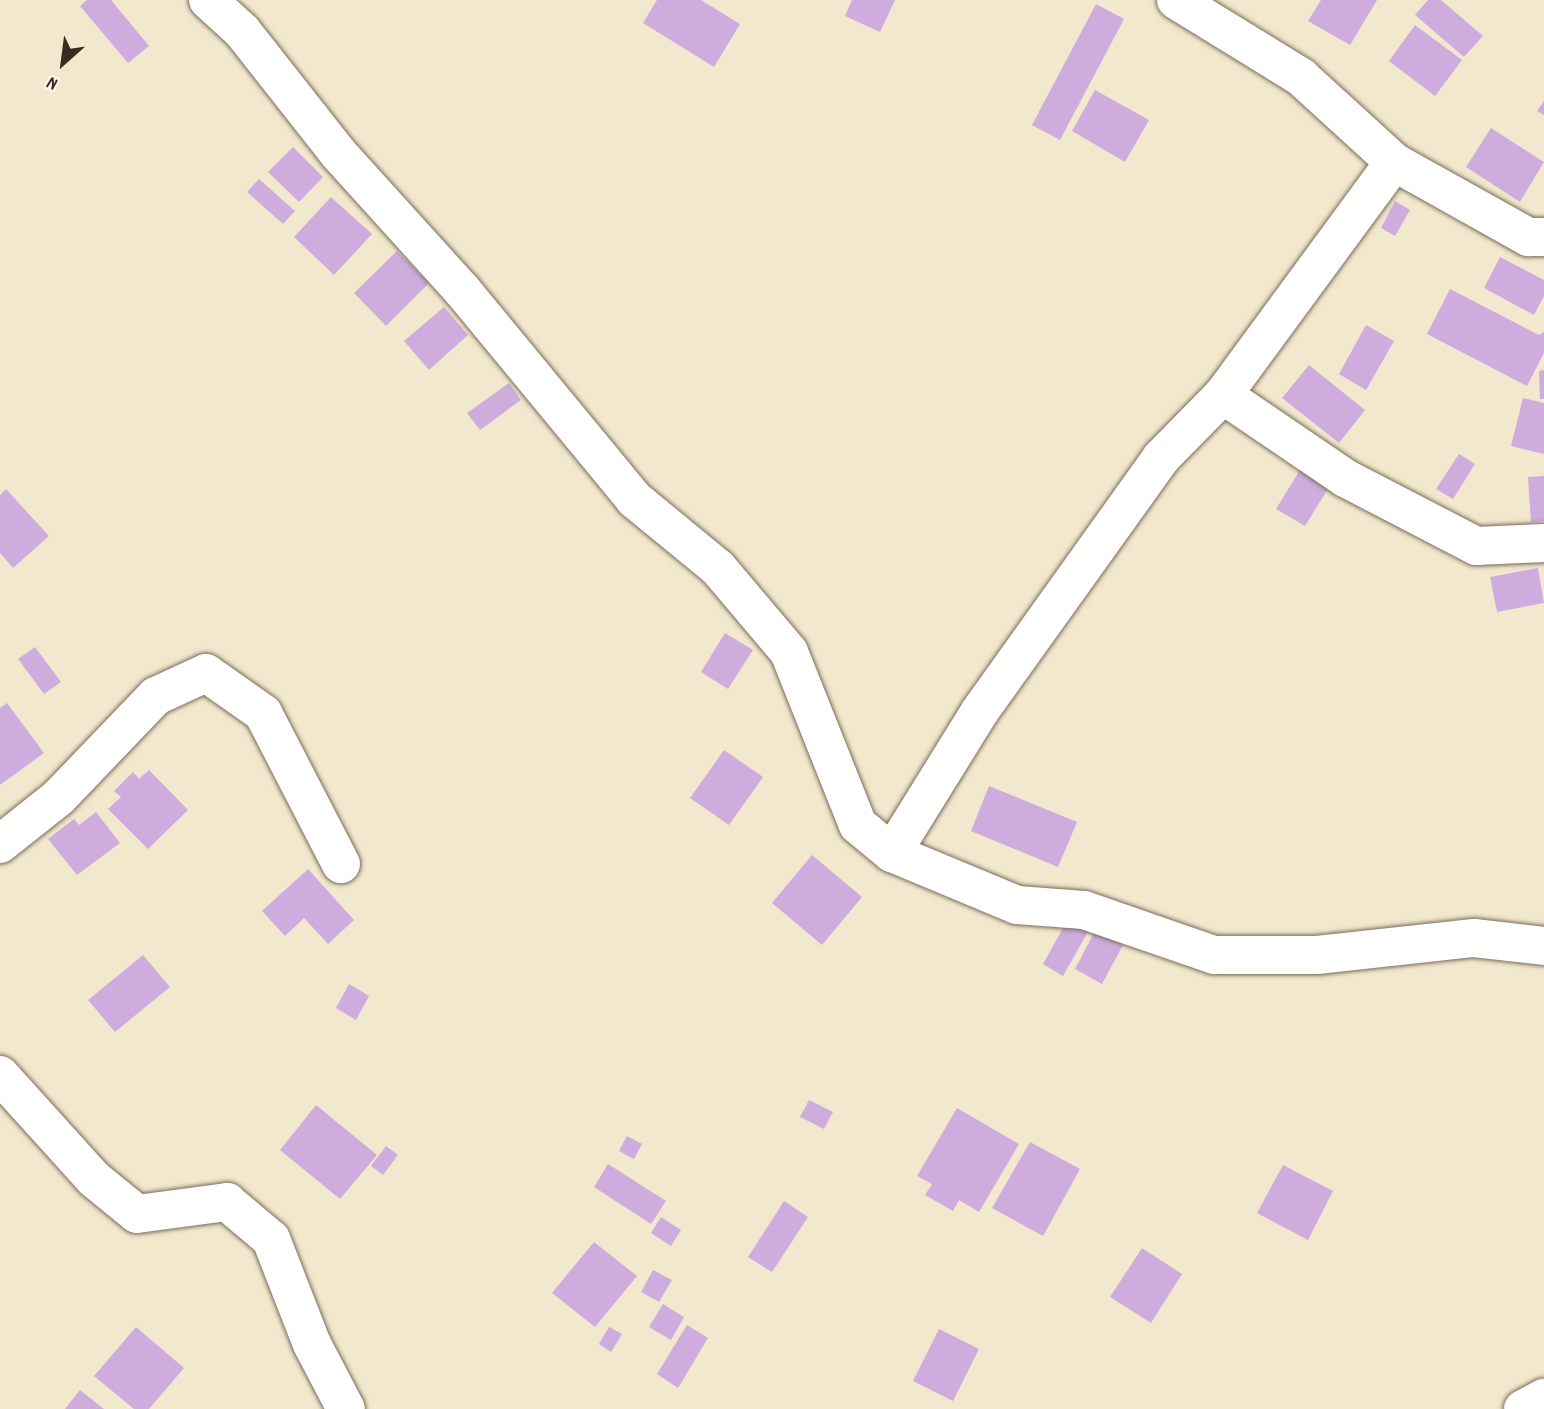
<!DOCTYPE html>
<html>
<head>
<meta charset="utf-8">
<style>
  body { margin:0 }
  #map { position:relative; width:1544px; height:1409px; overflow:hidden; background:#f2e8cd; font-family:Dekko,sans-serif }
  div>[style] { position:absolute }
  .building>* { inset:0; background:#ceacde }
  .roads { filter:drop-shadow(0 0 2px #7b6c5b) drop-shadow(0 0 2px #7b6c5b) }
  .minor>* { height:38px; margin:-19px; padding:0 19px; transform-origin:19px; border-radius:19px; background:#fff }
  span { translate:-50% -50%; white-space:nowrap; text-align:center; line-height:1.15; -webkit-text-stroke:7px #fcf5e5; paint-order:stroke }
  .north { position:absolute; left:28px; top:28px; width:70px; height:70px; -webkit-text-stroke:5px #fcf5e5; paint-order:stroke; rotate:208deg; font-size:19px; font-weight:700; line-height:28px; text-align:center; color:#3b2a1e }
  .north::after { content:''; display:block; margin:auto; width:24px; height:32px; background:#3b2a1e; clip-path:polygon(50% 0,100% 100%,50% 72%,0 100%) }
</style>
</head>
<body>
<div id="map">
  <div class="building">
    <i style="clip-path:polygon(87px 0,111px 0,149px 46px,128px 63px,80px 6px)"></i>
    <i style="clip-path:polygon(657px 0,701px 0,740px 24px,714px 67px,643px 23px)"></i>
    <i style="clip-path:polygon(852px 0,895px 0,880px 32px,845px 16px)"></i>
    <i style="clip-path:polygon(1321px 0,1377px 0,1350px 45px,1308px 21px)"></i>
    <i style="clip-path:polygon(1428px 0,1441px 0,1483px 36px,1464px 57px,1415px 15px)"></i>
    <i style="clip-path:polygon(1096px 4px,1124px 19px,1060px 140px,1032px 125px)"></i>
    <i style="clip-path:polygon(1415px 25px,1462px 60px,1435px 96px,1389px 61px)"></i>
    <i style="clip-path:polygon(1095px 90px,1149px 120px,1125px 162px,1072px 131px)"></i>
    <i style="clip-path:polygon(1544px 101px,1544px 115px,1537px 111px)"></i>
    <i style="clip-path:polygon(1491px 128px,1544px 162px,1520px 202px,1466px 167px)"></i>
    <i style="clip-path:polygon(293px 147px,323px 177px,299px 202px,268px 172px)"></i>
    <i style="clip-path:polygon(259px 179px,295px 211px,283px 224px,247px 192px)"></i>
    <i style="clip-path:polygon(331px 197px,372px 234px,334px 275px,294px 237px)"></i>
    <i style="clip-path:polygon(1395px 201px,1410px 210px,1395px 236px,1381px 228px)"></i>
    <i style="clip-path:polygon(397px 251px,429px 283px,386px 326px,354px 293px)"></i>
    <i style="clip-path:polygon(1500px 257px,1544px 280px,1544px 296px,1534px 315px,1484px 288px)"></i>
    <i style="clip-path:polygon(1450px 289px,1539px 335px,1544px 332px,1544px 353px,1527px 386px,1427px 334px)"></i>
    <i style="clip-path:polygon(444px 307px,468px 335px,429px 370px,404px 341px)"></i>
    <i style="clip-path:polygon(1366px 325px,1394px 341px,1366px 390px,1339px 374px)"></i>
    <i style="clip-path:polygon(1309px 365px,1365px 410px,1339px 443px,1282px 398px)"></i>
    <i style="clip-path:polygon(1544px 370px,1544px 399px,1540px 399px,1539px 371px)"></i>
    <i style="clip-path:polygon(509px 383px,521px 400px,480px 430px,467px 413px)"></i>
    <i style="clip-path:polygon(1523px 398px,1544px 403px,1544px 454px,1511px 446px)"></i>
    <i style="clip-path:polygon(1459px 454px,1475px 464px,1453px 499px,1436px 489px)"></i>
    <i style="clip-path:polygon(1300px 470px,1329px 487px,1305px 526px,1276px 509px)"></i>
    <i style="clip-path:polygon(1544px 476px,1544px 521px,1531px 522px,1528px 477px)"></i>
    <i style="clip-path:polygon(6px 489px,49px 536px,13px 568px,0 553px,0 495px)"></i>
    <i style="clip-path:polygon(1538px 568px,1544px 603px,1497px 612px,1490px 577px)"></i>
    <i style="clip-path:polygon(725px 633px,753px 650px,728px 689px,701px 672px)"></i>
    <i style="clip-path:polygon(35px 647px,61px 682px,44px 694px,18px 659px)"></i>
    <i style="clip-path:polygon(7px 703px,44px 753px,0 785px,0 708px)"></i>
    <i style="clip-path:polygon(724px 750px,763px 777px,729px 825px,690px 798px)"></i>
    <i style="clip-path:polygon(149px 770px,188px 810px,148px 849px,108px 809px,121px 797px,114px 791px,133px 772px,139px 779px)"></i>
    <i style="clip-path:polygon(989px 786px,1077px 822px,1058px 867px,971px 831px)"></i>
    <i style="clip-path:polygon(96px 812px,120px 843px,77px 875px,48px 839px,74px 819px,79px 825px)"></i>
    <i style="clip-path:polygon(812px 855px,862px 897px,822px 945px,772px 903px)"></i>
    <i style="clip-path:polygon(308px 869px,354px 920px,328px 944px,304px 918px,285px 936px,262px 911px)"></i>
    <i style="clip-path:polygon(1068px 919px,1089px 930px,1063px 976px,1043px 964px)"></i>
    <i style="clip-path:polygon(1095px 931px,1123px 945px,1102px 984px,1075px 969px)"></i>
    <i style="clip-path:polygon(143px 955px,170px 987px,115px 1032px,88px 1000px)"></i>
    <i style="clip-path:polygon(349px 984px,369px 996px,356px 1020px,336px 1008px)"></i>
    <i style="clip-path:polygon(809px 1100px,833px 1112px,824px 1129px,800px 1117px)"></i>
    <i style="clip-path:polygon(316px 1105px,377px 1155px,340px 1199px,280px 1150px)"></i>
    <i style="clip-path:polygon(957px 1108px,1019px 1144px,979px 1212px,959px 1200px,953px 1211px,925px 1195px,932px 1184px,917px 1176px)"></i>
    <i style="clip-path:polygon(627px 1136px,642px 1144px,634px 1159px,619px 1151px)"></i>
    <i style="clip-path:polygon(1030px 1142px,1080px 1169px,1043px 1236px,992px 1208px)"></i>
    <i style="clip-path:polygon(386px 1146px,398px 1155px,383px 1175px,371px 1166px)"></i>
    <i style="clip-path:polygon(608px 1164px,666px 1201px,651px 1224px,594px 1187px)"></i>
    <i style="clip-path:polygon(1283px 1165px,1333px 1191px,1308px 1240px,1257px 1213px)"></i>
    <i style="clip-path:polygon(784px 1201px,808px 1217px,772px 1272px,748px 1257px)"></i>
    <i style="clip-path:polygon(661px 1217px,681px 1230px,671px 1246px,651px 1233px)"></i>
    <i style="clip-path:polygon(594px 1242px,637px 1276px,595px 1327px,552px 1293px)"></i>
    <i style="clip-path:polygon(1142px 1248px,1182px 1274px,1151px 1323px,1110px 1297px)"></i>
    <i style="clip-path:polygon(653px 1270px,672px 1280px,659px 1302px,641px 1292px)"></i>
    <i style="clip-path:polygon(663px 1304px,684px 1317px,671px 1340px,649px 1327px)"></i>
    <i style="clip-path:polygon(687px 1325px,708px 1338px,678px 1388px,657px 1374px)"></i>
    <i style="clip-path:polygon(136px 1327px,184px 1368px,149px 1409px,134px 1409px,94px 1376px)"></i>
    <i style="clip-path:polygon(609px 1327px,622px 1334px,611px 1352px,599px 1344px)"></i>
    <i style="clip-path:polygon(939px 1329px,979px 1349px,953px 1401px,913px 1381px)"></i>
    <i style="clip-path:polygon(80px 1390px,104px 1409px,65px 1409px)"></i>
  </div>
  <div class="roads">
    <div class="minor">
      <i style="left:208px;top:0;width:46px;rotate:42.4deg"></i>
      <i style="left:242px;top:31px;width:155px;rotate:51.8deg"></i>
      <i style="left:338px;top:153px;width:185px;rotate:47.9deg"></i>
      <i style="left:462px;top:290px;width:271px;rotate:50.5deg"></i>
      <i style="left:634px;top:499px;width:109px;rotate:39.4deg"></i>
      <i style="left:718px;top:568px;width:110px;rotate:49.8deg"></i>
      <i style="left:789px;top:652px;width:186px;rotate:68.3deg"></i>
      <i style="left:858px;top:825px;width:44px;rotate:39.5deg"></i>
      <i style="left:892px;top:853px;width:135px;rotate:22.6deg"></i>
      <i style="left:1017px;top:905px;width:67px;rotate:4.3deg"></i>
      <i style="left:1084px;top:910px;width:138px;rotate:19.1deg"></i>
      <i style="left:1214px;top:955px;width:103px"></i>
      <i style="left:1317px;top:955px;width:158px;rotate:-6.2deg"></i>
      <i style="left:1474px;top:938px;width:70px;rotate:6.5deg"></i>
      <i style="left:1176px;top:0;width:147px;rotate:31.6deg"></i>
      <i style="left:1301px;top:77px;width:126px;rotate:42.4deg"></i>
      <i style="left:1394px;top:162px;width:154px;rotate:29.2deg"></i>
      <i style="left:1528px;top:237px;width:16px"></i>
      <i style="left:1223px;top:395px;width:148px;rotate:34.2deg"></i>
      <i style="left:1345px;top:478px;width:148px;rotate:27.4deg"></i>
      <i style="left:1476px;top:546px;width:68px;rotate:-2.5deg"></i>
      <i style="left:0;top:844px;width:75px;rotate:-38.5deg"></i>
      <i style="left:59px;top:797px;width:140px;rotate:-46.2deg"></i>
      <i style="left:156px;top:696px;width:55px;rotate:-24.7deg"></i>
      <i style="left:206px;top:673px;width:70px;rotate:35.1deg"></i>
      <i style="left:263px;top:713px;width:170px;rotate:62.7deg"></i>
      <i style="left:892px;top:853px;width:167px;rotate:-58.2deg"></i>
      <i style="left:980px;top:711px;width:311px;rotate:-54.4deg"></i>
      <i style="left:1161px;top:458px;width:88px;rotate:-45.5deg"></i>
      <i style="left:1223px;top:395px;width:289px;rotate:-53.7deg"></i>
      <i style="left:0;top:1075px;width:140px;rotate:47.9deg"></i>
      <i style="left:94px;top:1179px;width:55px;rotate:39.1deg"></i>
      <i style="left:137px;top:1214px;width:91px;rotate:-7.6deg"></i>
      <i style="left:227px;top:1202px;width:57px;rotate:40.1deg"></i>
      <i style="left:271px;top:1239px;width:113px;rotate:68.7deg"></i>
      <i style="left:312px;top:1344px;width:73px;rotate:62.4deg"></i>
      <i style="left:1523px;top:1409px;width:24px;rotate:-28deg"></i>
    </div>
  </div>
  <div class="north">N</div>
</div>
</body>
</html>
